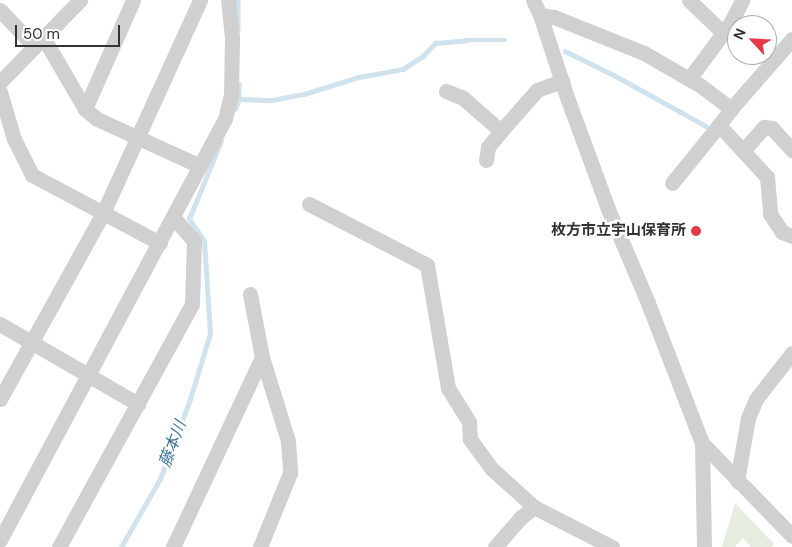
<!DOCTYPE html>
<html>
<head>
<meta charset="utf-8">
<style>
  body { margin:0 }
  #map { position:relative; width:792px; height:547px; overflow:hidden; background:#fff; font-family:"DM Sans","Noto Sans JP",sans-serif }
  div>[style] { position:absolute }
  .green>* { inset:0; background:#e6ecdf }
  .stream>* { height:4.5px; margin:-2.25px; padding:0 2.25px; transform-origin:2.25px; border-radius:2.25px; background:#cfe2ee }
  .minor>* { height:15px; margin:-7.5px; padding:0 7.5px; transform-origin:7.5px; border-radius:7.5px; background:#d0d0d0 }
  .dots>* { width:14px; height:14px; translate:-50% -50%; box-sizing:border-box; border:2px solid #fff; border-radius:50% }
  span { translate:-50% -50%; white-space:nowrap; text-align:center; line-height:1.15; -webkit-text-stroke:5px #fff; paint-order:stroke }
  .poi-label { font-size:15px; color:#333; font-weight:700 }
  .right { translate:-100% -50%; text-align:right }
  .water-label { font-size:16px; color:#3f7597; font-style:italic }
  .north { position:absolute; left:727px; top:15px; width:50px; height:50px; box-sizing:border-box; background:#fff; border:1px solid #adadad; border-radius:50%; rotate:295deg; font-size:14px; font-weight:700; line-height:20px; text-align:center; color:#333 }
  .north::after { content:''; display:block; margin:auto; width:18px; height:22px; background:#e63946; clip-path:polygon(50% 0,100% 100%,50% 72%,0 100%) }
  .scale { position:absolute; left:15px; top:25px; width:105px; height:22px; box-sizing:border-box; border:2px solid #333; border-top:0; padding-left:6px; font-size:15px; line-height:18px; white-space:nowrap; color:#333; -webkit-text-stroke:4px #fff; paint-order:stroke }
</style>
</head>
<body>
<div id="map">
  <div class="green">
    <i style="clip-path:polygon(735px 503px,774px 544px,771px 547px,751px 547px,743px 538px,735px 547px,722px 547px)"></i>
  </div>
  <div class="stream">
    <i style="left:238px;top:0;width:29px;rotate:90deg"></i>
    <i style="left:565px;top:51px;width:55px;rotate:26.1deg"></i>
    <i style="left:614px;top:75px;width:105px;rotate:29deg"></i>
    <i style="left:239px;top:84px;width:15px;rotate:90deg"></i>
    <i style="left:235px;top:109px;width:11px;rotate:-68deg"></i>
    <i style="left:239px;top:99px;width:33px;rotate:2deg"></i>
    <i style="left:272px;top:100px;width:33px;rotate:-11deg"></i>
    <i style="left:304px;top:94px;width:58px;rotate:-17.2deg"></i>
    <i style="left:359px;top:77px;width:45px;rotate:-10.3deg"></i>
    <i style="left:403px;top:69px;width:24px;rotate:-33deg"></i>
    <i style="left:423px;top:56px;width:18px;rotate:-47deg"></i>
    <i style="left:435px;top:43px;width:32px;rotate:-5deg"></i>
    <i style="left:467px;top:40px;width:38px"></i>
    <i style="left:121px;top:547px;width:78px;rotate:-60.2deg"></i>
    <i style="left:160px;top:479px;width:85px;rotate:-69.4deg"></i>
    <i style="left:190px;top:399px;width:68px;rotate:-72.9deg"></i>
    <i style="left:210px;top:334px;width:93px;rotate:-93.7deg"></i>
    <i style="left:204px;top:241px;width:27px;rotate:-124deg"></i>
    <i style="left:189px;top:219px;width:84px;rotate:-67.7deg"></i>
  </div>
  <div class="minor">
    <i style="left:533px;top:0;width:17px;rotate:65deg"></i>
    <i style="left:540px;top:15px;width:89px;rotate:71.8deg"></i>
    <i style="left:568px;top:100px;width:116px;rotate:69.8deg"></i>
    <i style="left:608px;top:209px;width:102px;rotate:66.9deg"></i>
    <i style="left:648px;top:303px;width:150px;rotate:68.9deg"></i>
    <i style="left:702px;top:443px;width:129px;rotate:45.9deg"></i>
    <i style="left:689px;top:0;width:47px;rotate:44.1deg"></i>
    <i style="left:0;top:10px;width:50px;rotate:46.6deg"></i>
    <i style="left:540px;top:15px;width:14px;rotate:8deg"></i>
    <i style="left:554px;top:17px;width:97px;rotate:21.8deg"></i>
    <i style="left:644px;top:53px;width:66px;rotate:30.1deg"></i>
    <i style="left:701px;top:86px;width:38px;rotate:37deg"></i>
    <i style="left:43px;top:37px;width:83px;rotate:59.7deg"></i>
    <i style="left:85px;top:109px;width:16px;rotate:40deg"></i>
    <i style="left:97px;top:119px;width:113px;rotate:24.5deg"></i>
    <i style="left:792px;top:39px;width:93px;rotate:131.1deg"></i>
    <i style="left:731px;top:109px;width:20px;rotate:127deg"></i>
    <i style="left:719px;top:125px;width:71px;rotate:47.3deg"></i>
    <i style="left:767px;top:177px;width:37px;rotate:85deg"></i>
    <i style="left:770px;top:214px;width:22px;rotate:56deg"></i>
    <i style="left:782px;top:232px;width:11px;rotate:22deg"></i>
    <i style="left:689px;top:79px;width:71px;rotate:-53.6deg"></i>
    <i style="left:731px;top:22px;width:25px;rotate:-63deg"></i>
    <i style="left:0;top:82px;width:115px;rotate:-45.7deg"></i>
    <i style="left:446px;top:91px;width:18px;rotate:22deg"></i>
    <i style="left:463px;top:98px;width:50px;rotate:41deg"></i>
    <i style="left:501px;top:131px;width:55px;rotate:-48.7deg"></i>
    <i style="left:537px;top:90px;width:27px;rotate:-20deg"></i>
    <i style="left:0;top:92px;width:49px;rotate:73.4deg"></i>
    <i style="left:14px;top:139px;width:40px;rotate:63.4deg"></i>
    <i style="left:32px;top:175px;width:145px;rotate:28deg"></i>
    <i style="left:85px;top:109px;width:119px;rotate:-66.2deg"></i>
    <i style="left:743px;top:151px;width:32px;rotate:-49deg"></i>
    <i style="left:764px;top:127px;width:8px;rotate:7deg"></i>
    <i style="left:772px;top:128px;width:30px;rotate:48deg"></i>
    <i style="left:486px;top:160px;width:13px;rotate:-81deg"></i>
    <i style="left:488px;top:147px;width:21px;rotate:-51deg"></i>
    <i style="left:672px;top:183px;width:75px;rotate:-51deg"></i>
    <i style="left:309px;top:204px;width:133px;rotate:27.3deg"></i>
    <i style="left:427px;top:265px;width:125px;rotate:80.3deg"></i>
    <i style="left:448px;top:388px;width:40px;rotate:58deg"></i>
    <i style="left:469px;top:422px;width:17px;rotate:87deg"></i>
    <i style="left:470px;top:439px;width:37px;rotate:54deg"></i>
    <i style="left:492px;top:469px;width:57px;rotate:42.1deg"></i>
    <i style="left:250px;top:294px;width:64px;rotate:79.2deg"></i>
    <i style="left:262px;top:357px;width:88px;rotate:72.8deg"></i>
    <i style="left:288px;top:441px;width:32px;rotate:86deg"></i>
    <i style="left:290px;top:473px;width:80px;rotate:112.1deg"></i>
    <i style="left:0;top:324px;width:160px;rotate:30.1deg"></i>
    <i style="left:0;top:399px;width:213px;rotate:-61deg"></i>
    <i style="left:103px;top:213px;width:234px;rotate:-65.5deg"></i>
    <i style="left:702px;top:443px;width:104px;rotate:88.9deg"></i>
    <i style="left:737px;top:481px;width:64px;rotate:-80.1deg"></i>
    <i style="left:748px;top:418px;width:21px;rotate:-67deg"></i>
    <i style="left:756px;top:399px;width:58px;rotate:-52deg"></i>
    <i style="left:0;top:540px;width:477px;rotate:-61.9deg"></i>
    <i style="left:225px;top:119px;width:25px;rotate:-76deg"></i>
    <i style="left:231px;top:95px;width:58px;rotate:-89deg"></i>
    <i style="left:232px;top:37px;width:37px;rotate:-96deg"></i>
    <i style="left:59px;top:547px;width:277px;rotate:-61.3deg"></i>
    <i style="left:192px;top:304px;width:63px;rotate:-88.2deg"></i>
    <i style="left:194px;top:241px;width:32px;rotate:-131deg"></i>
    <i style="left:173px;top:547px;width:210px;rotate:-64.9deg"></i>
    <i style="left:495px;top:547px;width:38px;rotate:-49deg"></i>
    <i style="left:520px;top:518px;width:18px;rotate:-38deg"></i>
    <i style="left:534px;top:507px;width:88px;rotate:27.1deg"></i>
  </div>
  <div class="dots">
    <i style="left:696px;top:231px;background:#e63946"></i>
  </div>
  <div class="poi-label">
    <span class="right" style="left:686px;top:231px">枚方市立宇山保育所</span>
  </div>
  <div class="water-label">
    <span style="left:173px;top:444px;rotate:-69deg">藤本川</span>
  </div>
  <div class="north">N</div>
  <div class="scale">50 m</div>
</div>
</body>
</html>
